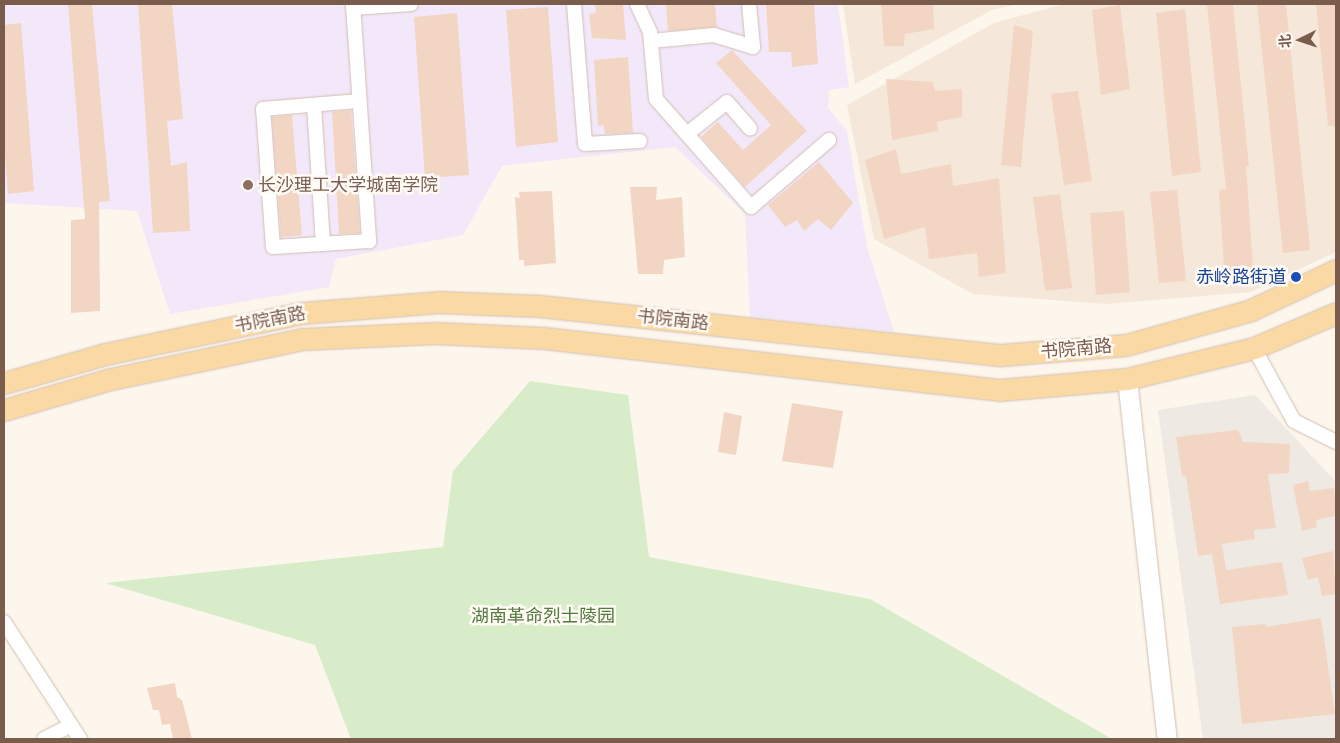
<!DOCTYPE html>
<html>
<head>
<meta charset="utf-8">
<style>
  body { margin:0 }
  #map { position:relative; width:1340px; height:743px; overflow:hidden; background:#fdf6ec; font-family:Montserrat,"Noto Sans SC",sans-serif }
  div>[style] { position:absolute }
  .residential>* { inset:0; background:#f5e8da }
  .industrial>* { inset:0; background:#efe9e4 }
  .education>* { inset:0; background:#f3e8fa }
  .green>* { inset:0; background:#d8ecc9 }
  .building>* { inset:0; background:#f3d5c3 }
  .roads { filter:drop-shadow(0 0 1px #d1beb0) drop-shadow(0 0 1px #d1beb0) }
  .street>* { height:14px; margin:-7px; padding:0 7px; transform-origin:7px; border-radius:7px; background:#fff }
  .secondary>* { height:19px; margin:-9.5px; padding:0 9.5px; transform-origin:9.5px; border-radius:9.5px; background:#fff }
  .primary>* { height:21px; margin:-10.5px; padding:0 10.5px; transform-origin:10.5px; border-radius:10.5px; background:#fbd9a5 }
  .dots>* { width:14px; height:14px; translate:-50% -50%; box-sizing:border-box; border:2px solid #fffaf3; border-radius:50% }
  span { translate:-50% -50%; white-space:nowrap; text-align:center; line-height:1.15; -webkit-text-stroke:5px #fffaf3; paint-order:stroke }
  .education-label { font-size:18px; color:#785e54 }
  .left { translate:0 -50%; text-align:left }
  .transit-label { font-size:18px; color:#164399 }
  .right { translate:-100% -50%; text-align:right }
  .street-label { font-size:18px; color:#7a5c4d }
  .park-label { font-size:18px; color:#537a41 }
  .frame { position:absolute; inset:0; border:5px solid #7a5c4d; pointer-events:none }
  .north { position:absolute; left:1275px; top:15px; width:50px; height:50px; -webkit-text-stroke:4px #fffaf3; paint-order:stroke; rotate:266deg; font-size:14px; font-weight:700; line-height:20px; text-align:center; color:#7a5c4d }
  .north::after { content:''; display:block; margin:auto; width:18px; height:22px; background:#7a5c4d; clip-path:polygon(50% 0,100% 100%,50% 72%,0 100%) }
</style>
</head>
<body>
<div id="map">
  <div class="residential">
    <i style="clip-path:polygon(843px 4px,1019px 4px,992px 10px,855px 84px)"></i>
    <i style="clip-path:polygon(1064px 4px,1336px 4px,1336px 252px,1251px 292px,1105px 304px,973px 294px,874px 239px,847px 105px,994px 23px)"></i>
  </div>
  <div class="industrial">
    <i style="clip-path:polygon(1255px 395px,1336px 482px,1336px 739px,1203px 739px,1158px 410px)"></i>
  </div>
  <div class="education">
    <i style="clip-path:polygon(4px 4px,838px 4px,849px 87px,829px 90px,828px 108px,847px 131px,867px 247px,894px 332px,750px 317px,745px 214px,675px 147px,502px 166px,463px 235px,336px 259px,329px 287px,170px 314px,137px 211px,4px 203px)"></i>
  </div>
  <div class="green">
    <i style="clip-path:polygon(530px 381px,628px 395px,649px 557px,870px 599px,1112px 739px,351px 739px,315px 645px,105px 583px,443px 547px,453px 471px)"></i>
  </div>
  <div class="building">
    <i style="clip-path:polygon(68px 4px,92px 4px,110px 201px,99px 202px,100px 311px,71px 313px,71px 220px,85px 219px)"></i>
    <i style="clip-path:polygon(138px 4px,172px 4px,183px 119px,167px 121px,171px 166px,187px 162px,190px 231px,153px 233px)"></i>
    <i style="clip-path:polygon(595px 4px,623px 4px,626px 40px,592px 38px,589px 14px,596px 13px)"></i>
    <i style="clip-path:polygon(666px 4px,715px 4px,717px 27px,668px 31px)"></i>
    <i style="clip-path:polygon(766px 4px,814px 4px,818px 64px,792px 67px,791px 52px,769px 52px)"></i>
    <i style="clip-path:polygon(881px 4px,933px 4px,934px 29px,905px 34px,904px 46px,884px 46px)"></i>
    <i style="clip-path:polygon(1221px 4px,1233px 4px,1249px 166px,1246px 166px,1254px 281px,1225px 283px,1219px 190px,1226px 189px,1207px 5px)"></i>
    <i style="clip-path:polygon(1257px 4px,1286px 4px,1310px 250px,1283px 253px)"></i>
    <i style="clip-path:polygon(1316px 4px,1336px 4px,1336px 126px,1328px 126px)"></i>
    <i style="clip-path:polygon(1120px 5px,1130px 89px,1101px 95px,1092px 10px)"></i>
    <i style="clip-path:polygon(548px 7px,558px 142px,516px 147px,506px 10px)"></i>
    <i style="clip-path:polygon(1185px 9px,1201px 172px,1172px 176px,1156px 13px)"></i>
    <i style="clip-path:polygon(457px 13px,469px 175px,425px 178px,414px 17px)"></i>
    <i style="clip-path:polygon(21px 23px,34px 191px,8px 194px,4px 142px,4px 25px)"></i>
    <i style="clip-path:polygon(1014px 25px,1033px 31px,1021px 167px,1001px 165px)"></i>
    <i style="clip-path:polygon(732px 50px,807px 131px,745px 187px,701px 137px,718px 122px,743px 150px,771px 125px,716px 63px)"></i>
    <i style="clip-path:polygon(628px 57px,633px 133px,605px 134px,604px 125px,598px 126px,594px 60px)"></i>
    <i style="clip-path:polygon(886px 79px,933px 82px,935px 91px,962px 89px,962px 117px,937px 122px,938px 131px,892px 140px)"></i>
    <i style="clip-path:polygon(1078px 91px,1092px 181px,1064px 185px,1051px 94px)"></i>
    <i style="clip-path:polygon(351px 110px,360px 233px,339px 234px,332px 112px)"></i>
    <i style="clip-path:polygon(292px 115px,302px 235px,281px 237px,272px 117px)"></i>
    <i style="clip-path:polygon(896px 149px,901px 174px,951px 164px,953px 186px,999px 178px,1006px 273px,979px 277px,977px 253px,929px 259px,925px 227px,884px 239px,865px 160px)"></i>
    <i style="clip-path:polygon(819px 162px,853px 203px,831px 230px,818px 219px,804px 231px,797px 220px,785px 227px,768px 205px)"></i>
    <i style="clip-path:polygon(630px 187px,657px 187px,656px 200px,682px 197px,685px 257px,664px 260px,663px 274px,638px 274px)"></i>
    <i style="clip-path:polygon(1177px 190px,1186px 281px,1159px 283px,1150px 192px)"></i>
    <i style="clip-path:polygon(552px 191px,556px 263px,524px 266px,524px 260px,519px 260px,515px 197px,520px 198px,519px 192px)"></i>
    <i style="clip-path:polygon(1060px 194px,1072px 288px,1045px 291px,1033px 197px)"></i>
    <i style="clip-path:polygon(1124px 211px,1130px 292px,1096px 295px,1090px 213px)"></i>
    <i style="clip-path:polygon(792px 403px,843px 411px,833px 468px,782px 461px)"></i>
    <i style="clip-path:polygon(724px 412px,742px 416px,736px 455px,718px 452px)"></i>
    <i style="clip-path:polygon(1238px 430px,1243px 442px,1290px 444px,1289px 473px,1268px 474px,1276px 528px,1254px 530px,1255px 539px,1222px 544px,1226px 570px,1282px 562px,1288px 595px,1220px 604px,1212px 554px,1198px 556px,1186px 476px,1182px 476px,1176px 437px)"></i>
    <i style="clip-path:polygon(1308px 481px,1310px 491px,1334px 488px,1336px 516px,1316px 520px,1317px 527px,1302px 531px,1293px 485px)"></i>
    <i style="clip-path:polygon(1333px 551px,1336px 594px,1322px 596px,1318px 577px,1308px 580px,1302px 558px)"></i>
    <i style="clip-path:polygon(1321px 618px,1335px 714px,1242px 724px,1232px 627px,1265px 624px,1266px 627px)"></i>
    <i style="clip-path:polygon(175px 683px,177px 697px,182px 700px,192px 739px,173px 739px,170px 724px,162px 725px,159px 710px,153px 710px,147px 688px)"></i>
  </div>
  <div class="roads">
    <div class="street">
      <i style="left:353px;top:4px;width:238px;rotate:86.1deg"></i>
      <i style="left:369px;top:241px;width:96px;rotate:176.4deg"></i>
      <i style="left:273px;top:247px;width:138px;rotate:-94.1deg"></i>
      <i style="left:263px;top:109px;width:96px;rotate:-4.8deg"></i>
      <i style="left:574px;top:4px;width:140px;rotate:85.5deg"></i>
      <i style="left:585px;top:144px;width:55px;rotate:-3.1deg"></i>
      <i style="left:637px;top:4px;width:31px;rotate:65deg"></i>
      <i style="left:650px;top:32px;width:67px;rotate:84.9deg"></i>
      <i style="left:656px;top:99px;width:144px;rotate:48.7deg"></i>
      <i style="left:751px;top:207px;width:103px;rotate:-40.7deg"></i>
      <i style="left:353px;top:8px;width:58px;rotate:-3.9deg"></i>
      <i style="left:651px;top:41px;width:63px;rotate:-5.4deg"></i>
      <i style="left:714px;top:35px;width:41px;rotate:17.1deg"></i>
      <i style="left:753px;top:47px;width:43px;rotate:-95.3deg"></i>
      <i style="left:314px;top:105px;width:139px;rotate:86.3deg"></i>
      <i style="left:687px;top:134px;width:51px;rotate:-38.7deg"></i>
      <i style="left:727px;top:102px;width:35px;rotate:49deg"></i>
      <i style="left:1254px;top:348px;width:83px;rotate:61.3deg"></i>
      <i style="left:1294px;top:421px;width:47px;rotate:26.6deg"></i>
      <i style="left:4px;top:622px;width:140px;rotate:57deg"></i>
      <i style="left:44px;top:739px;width:30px;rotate:-27deg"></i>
    </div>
    <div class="secondary">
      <i style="left:1127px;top:379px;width:362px;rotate:83.7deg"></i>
    </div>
    <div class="primary">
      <i style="left:4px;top:383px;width:105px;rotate:-16deg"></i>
      <i style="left:105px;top:354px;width:201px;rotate:-11.8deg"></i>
      <i style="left:302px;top:313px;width:136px;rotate:-4.6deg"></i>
      <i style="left:438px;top:302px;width:102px;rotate:2.2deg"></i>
      <i style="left:540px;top:306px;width:464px;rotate:6.1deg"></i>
      <i style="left:1001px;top:355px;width:125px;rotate:-4.6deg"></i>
      <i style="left:1126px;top:345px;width:130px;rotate:-15.6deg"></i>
      <i style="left:1251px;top:310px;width:94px;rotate:-25.2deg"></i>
      <i style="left:4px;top:410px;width:111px;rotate:-16.2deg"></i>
      <i style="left:111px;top:379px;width:196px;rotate:-11.8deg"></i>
      <i style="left:303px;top:339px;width:132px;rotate:-2.6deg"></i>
      <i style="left:435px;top:333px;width:109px;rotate:2.6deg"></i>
      <i style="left:544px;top:338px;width:458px;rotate:6.5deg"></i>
      <i style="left:999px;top:390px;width:128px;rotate:-4.9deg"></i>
      <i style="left:1127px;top:379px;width:131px;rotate:-13.7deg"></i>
      <i style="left:1254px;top:348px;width:89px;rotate:-23.1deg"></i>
    </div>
  </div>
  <div class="dots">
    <i style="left:248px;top:185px;background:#8d6e63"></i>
    <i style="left:1296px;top:277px;background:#1a4fb4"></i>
  </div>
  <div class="education-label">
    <span class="left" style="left:258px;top:185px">长沙理工大学城南学院</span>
  </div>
  <div class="transit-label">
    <span class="right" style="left:1286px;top:277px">赤岭路街道</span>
  </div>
  <div class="street-label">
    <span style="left:270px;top:320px;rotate:-11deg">书院南路</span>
    <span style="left:673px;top:320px;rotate:6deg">书院南路</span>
    <span style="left:1076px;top:349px;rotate:-5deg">书院南路</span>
  </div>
  <div class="park-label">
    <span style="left:543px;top:616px">湖南革命烈士陵园</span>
  </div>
  <div class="frame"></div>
  <div class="north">北</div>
</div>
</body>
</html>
